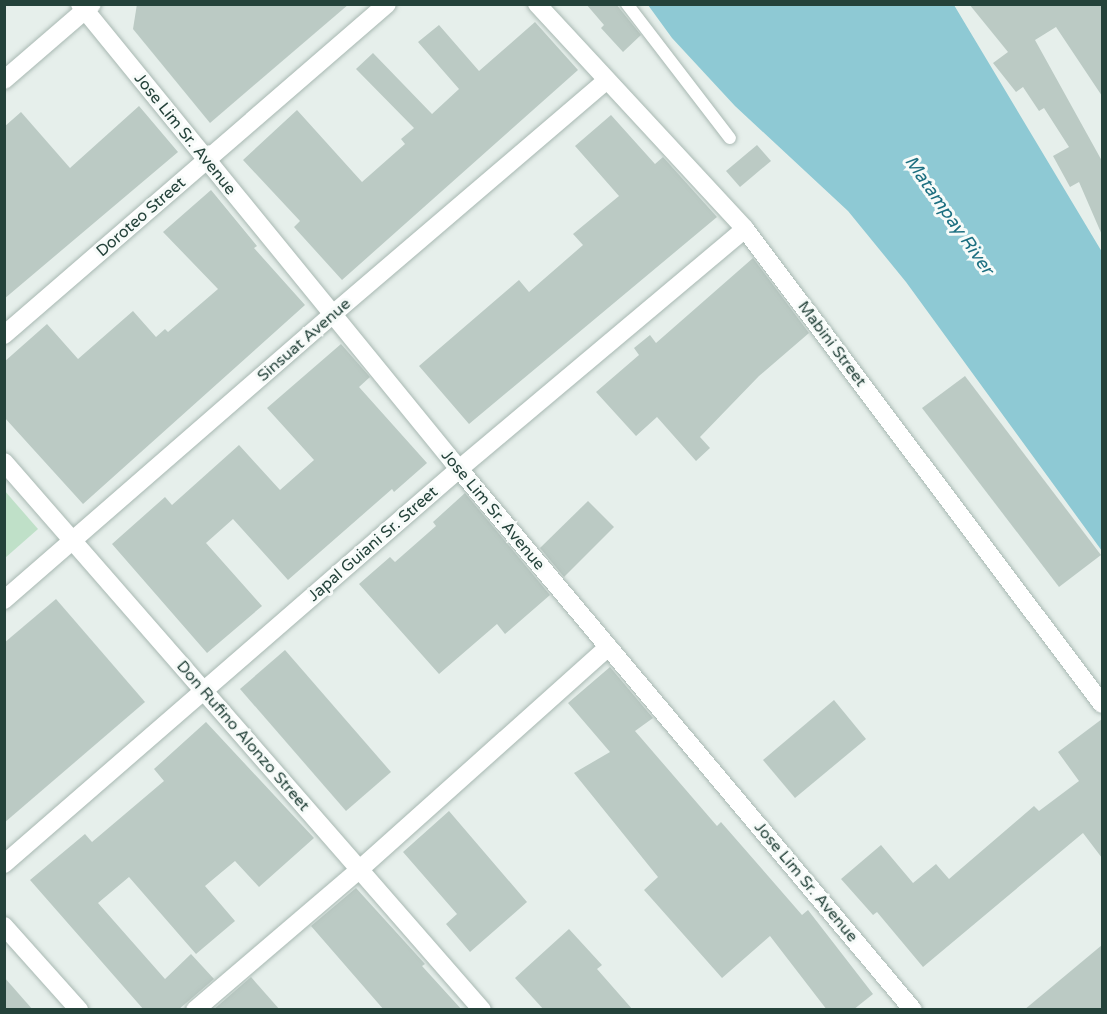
<!DOCTYPE html>
<html>
<head>
<meta charset="utf-8">
<style>
  body { margin:0 }
  #map { position:relative; width:1107px; height:1014px; overflow:hidden; background:#e6efeb; font-family:"Varela Round",sans-serif }
  div>[style] { position:absolute }
  .green>* { inset:0; background:#bfe0c8 }
  .water>* { inset:0; background:#8ec9d4 }
  .building>* { inset:0; background:#bbcac4 }
  .roads { filter:drop-shadow(0 0 2px #a8b8b2) drop-shadow(0 0 2px #a8b8b2) }
  .service>* { height:12px; margin:-6px; padding:0 6px; transform-origin:6px; border-radius:6px; background:#fff }
  .minor>* { height:18px; margin:-9px; padding:0 9px; transform-origin:9px; border-radius:9px; background:#fff }
  .tertiary>* { height:18px; margin:-9px; padding:0 9px; transform-origin:9px; border-radius:9px; background:#fff }
  .secondary>* { height:18px; margin:-9px; padding:0 9px; transform-origin:9px; border-radius:9px; background:#fff }
  span { translate:-50% -50%; white-space:nowrap; text-align:center; line-height:1.15; -webkit-text-stroke:6px #f7fbf9; paint-order:stroke }
  .street-label { font-size:16px; color:#24423a }
  .water-label { font-size:18px; color:#1c6f80; font-style:italic }
  .frame { position:absolute; inset:0; border:6px solid #24423a; pointer-events:none }
</style>
</head>
<body>
<div id="map">
  <div class="green">
    <i style="clip-path:polygon(4px 490px,38px 529px,5px 558px,4px 558px)"></i>
  </div>
  <div class="water">
    <i style="clip-path:polygon(648px 5px,954px 5px,1102px 252px,1102px 551px,906px 282px,848px 211px,735px 106px,672px 38px)"></i>
  </div>
  <div class="building">
    <i style="clip-path:polygon(137px 4px,349px 4px,210px 123px,133px 29px)"></i>
    <i style="clip-path:polygon(586px 4px,616px 4px,641px 35px,623px 52px,601px 28px,604px 25px)"></i>
    <i style="clip-path:polygon(969px 4px,1102px 4px,1102px 96px,1056px 27px,1035px 40px,1102px 161px,1102px 235px,1079px 182px,1070px 187px,1053px 156px,1069px 147px,1044px 108px,1039px 111px,1023px 87px,1016px 92px,993px 63px,1008px 52px)"></i>
    <i style="clip-path:polygon(535px 22px,578px 70px,342px 280px,294px 227px,300px 221px,243px 160px,297px 110px,362px 182px,405px 144px,401px 139px,414px 128px,356px 69px,373px 53px,432px 114px,459px 89px,418px 42px,439px 25px,479px 71px)"></i>
    <i style="clip-path:polygon(139px 106px,178px 152px,4px 299px,4px 127px,21px 112px,70px 168px)"></i>
    <i style="clip-path:polygon(611px 115px,655px 164px,663px 157px,717px 217px,469px 424px,419px 366px,519px 280px,529px 292px,583px 245px,573px 234px,619px 196px,575px 146px)"></i>
    <i style="clip-path:polygon(757px 145px,771px 161px,740px 187px,726px 171px)"></i>
    <i style="clip-path:polygon(211px 190px,257px 246px,254px 248px,305px 305px,83px 504px,4px 417px,4px 362px,47px 324px,78px 359px,133px 311px,156px 337px,165px 329px,168px 332px,218px 289px,163px 232px)"></i>
    <i style="clip-path:polygon(753px 258px,809px 333px,759px 376px,700px 437px,710px 448px,696px 461px,657px 417px,636px 436px,596px 392px,639px 355px,634px 348px,650px 335px,656px 343px)"></i>
    <i style="clip-path:polygon(341px 344px,370px 377px,359px 387px,427px 463px,394px 492px,392px 489px,288px 580px,233px 519px,206px 543px,262px 606px,207px 653px,112px 544px,165px 497px,172px 505px,239px 445px,280px 490px,314px 460px,267px 408px)"></i>
    <i style="clip-path:polygon(965px 376px,1101px 555px,1059px 587px,922px 408px)"></i>
    <i style="clip-path:polygon(465px 493px,550px 595px,505px 634px,497px 624px,439px 674px,359px 584px,390px 557px,395px 562px,436px 526px,433px 522px)"></i>
    <i style="clip-path:polygon(588px 501px,614px 527px,564px 577px,540px 548px)"></i>
    <i style="clip-path:polygon(56px 599px,145px 702px,4px 823px,4px 643px)"></i>
    <i style="clip-path:polygon(285px 650px,391px 772px,346px 811px,240px 689px)"></i>
    <i style="clip-path:polygon(610px 667px,653px 718px,635px 731px,717px 826px,721px 822px,802px 915px,808px 910px,873px 994px,853px 1010px,827px 1010px,770px 936px,722px 978px,644px 890px,658px 877px,574px 773px,610px 752px,568px 703px)"></i>
    <i style="clip-path:polygon(834px 700px,866px 739px,795px 798px,763px 760px)"></i>
    <i style="clip-path:polygon(1102px 719px,1102px 858px,1083px 833px,923px 967px,877px 912px,873px 915px,841px 879px,881px 845px,913px 883px,936px 864px,949px 879px,1034px 806px,1039px 811px,1079px 781px,1058px 752px)"></i>
    <i style="clip-path:polygon(206px 722px,314px 838px,259px 887px,235px 861px,205px 886px,235px 921px,196px 954px,129px 877px,98px 903px,165px 979px,191px 954px,214px 979px,178px 1010px,144px 1010px,30px 880px,85px 834px,92px 842px,164px 781px,154px 769px)"></i>
    <i style="clip-path:polygon(449px 811px,527px 902px,470px 952px,446px 924px,457px 914px,403px 852px)"></i>
    <i style="clip-path:polygon(356px 888px,425px 964px,422px 966px,462px 1010px,384px 1010px,311px 926px)"></i>
    <i style="clip-path:polygon(569px 929px,602px 965px,597px 969px,633px 1010px,544px 1010px,515px 978px)"></i>
    <i style="clip-path:polygon(1102px 945px,1102px 1010px,1024px 1010px)"></i>
    <i style="clip-path:polygon(4px 977px,33px 1010px,4px 1010px)"></i>
    <i style="clip-path:polygon(251px 977px,280px 1010px,213px 1010px)"></i>
  </div>
  <div class="roads">
    <div class="service">
      <i style="left:627px;top:4px;width:169px;rotate:52.5deg"></i>
    </div>
    <div class="minor">
      <i style="left:537px;top:4px;width:306px;rotate:47.2deg"></i>
      <i style="left:745px;top:229px;width:594px;rotate:53.07deg"></i>
      <i style="left:4px;top:80px;width:116px;rotate:-40.8deg"></i>
      <i style="left:333px;top:314px;width:358px;rotate:-40.5deg"></i>
      <i style="left:4px;top:335px;width:506px;rotate:-40.83deg"></i>
      <i style="left:459px;top:469px;width:373px;rotate:-40deg"></i>
      <i style="left:195px;top:1010px;width:217px;rotate:-40.5deg"></i>
      <i style="left:360px;top:869px;width:333px;rotate:-41.8deg"></i>
    </div>
    <div class="tertiary">
      <i style="left:4px;top:462px;width:727px;rotate:48.9deg"></i>
      <i style="left:4px;top:600px;width:436px;rotate:-41deg"></i>
      <i style="left:4px;top:864px;width:603px;rotate:-40.96deg"></i>
      <i style="left:4px;top:926px;width:113px;rotate:48.2deg"></i>
    </div>
    <div class="secondary">
      <i style="left:80px;top:4px;width:600px;rotate:50.82deg"></i>
      <i style="left:459px;top:469px;width:706px;rotate:50deg"></i>
    </div>
  </div>
  <div class="street-label">
    <span style="left:185px;top:134px;rotate:51deg">Jose Lim Sr. Avenue</span>
    <span style="left:141px;top:217px;rotate:-41deg">Doroteo Street</span>
    <span style="left:304px;top:340px;rotate:-41deg">Sinsuat Avenue</span>
    <span style="left:832px;top:344px;rotate:53deg">Mabini Street</span>
    <span style="left:493px;top:510px;rotate:50deg">Jose Lim Sr. Avenue</span>
    <span style="left:373px;top:544px;rotate:-41deg">Japal Guiani Sr. Street</span>
    <span style="left:243px;top:736px;rotate:49deg">Don Rufino Alonzo Street</span>
    <span style="left:806px;top:882px;rotate:50deg">Jose Lim Sr. Avenue</span>
  </div>
  <div class="water-label">
    <span style="left:949px;top:215px;rotate:55deg">Matampay River</span>
  </div>
  <div class="frame"></div>
</div>
</body>
</html>
